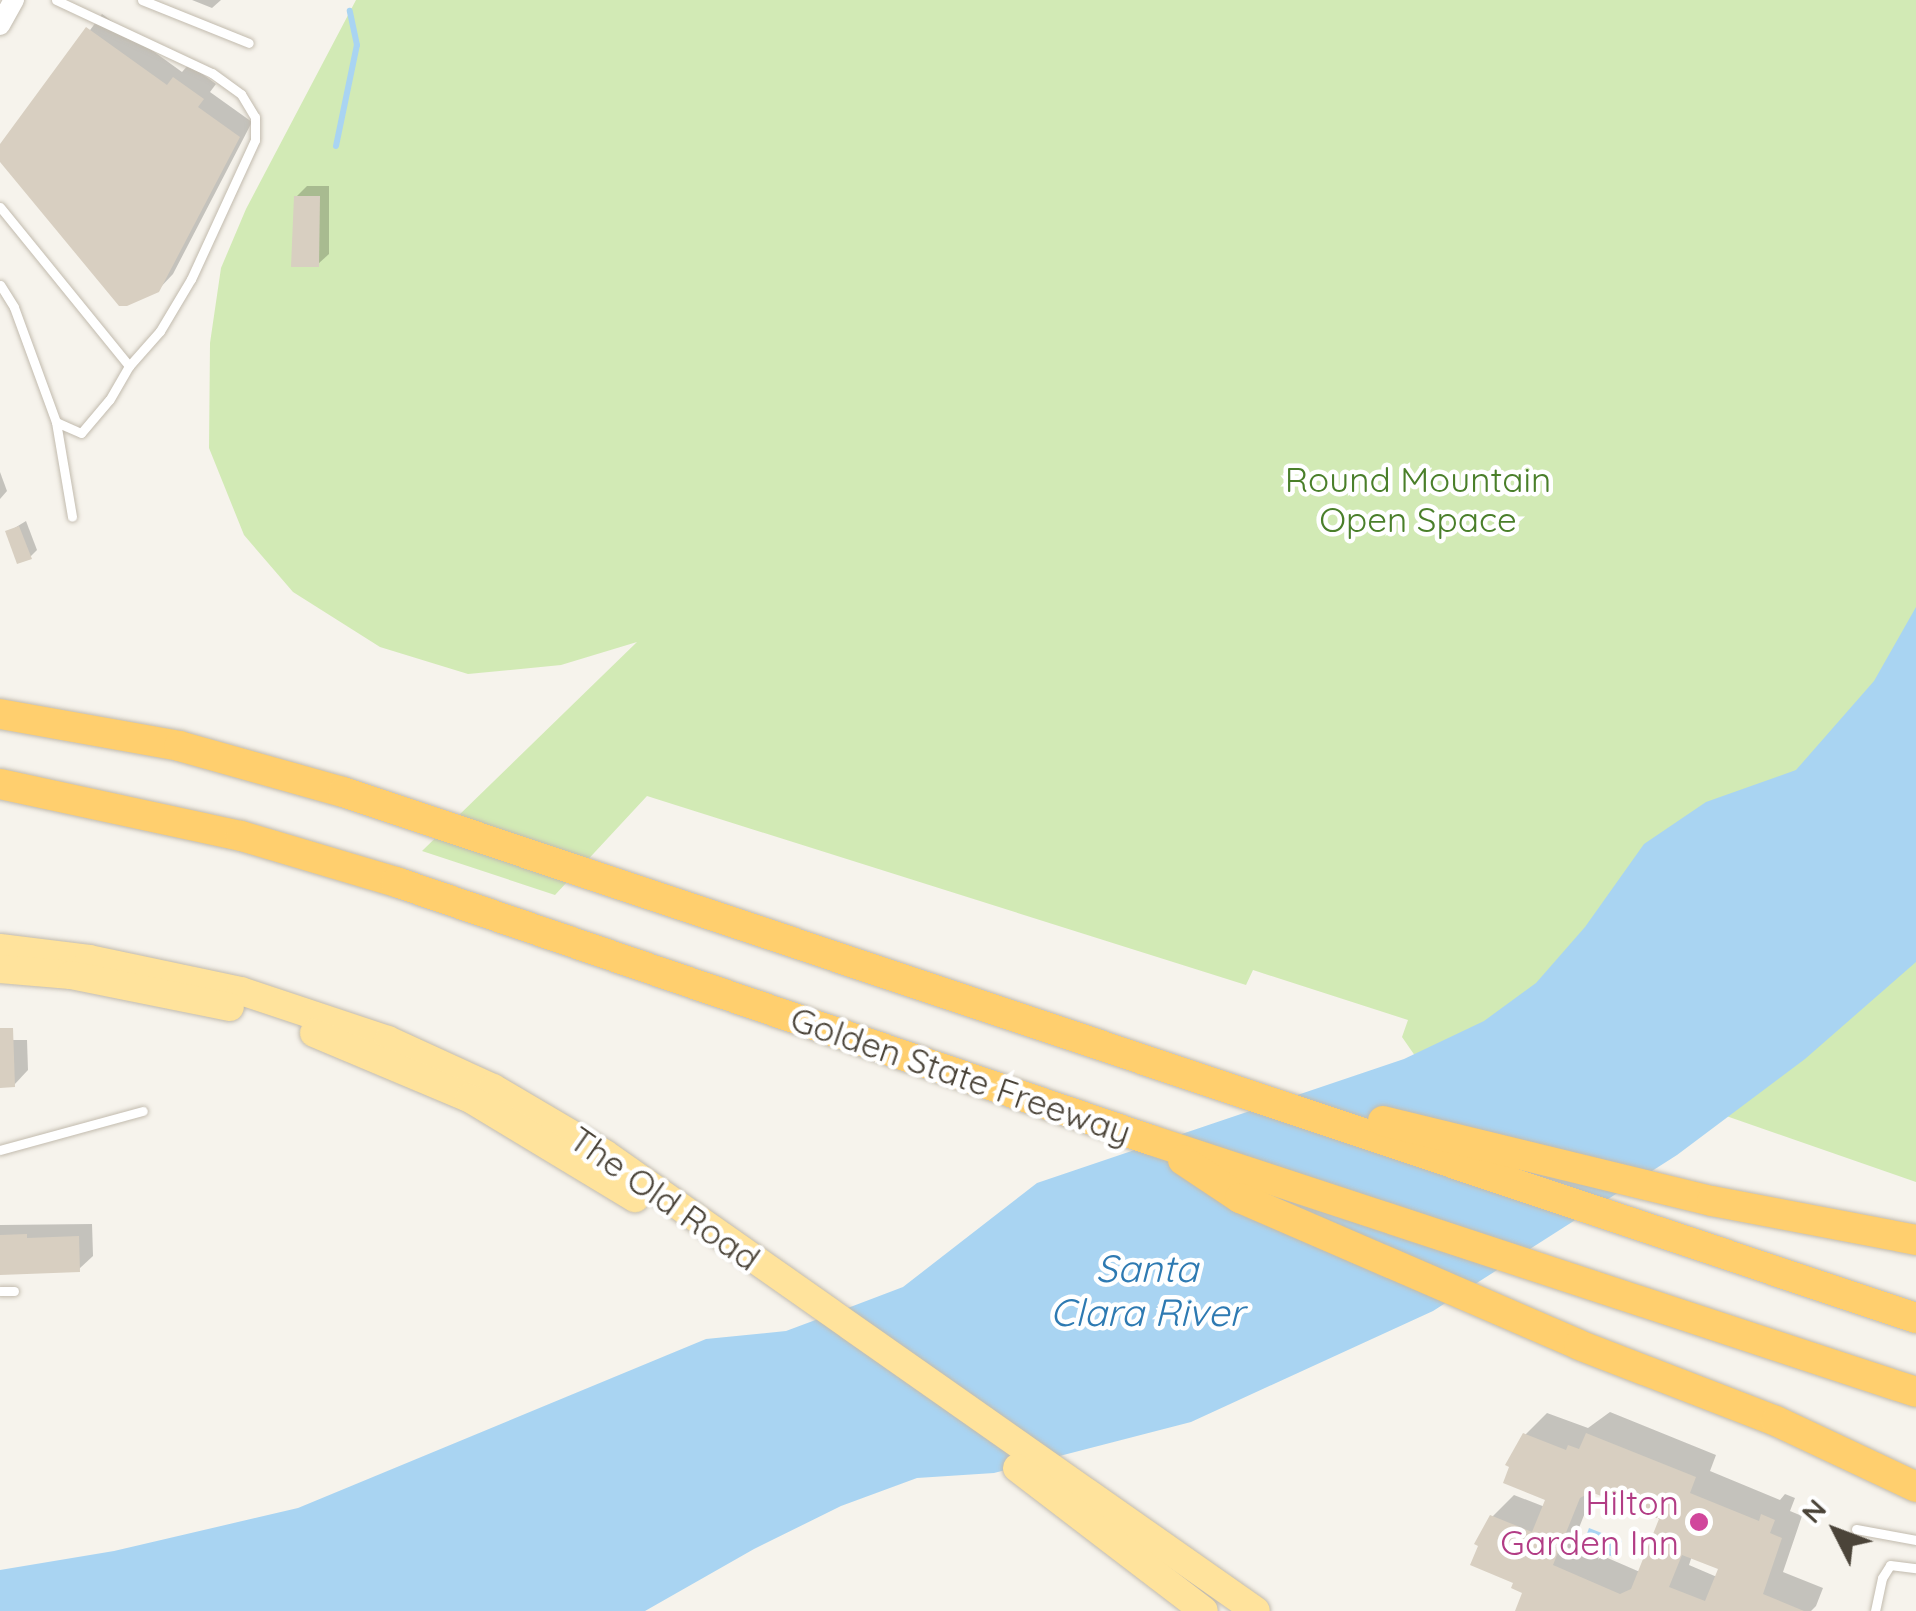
<!DOCTYPE html>
<html>
<head>
<meta charset="utf-8">
<style>
  body { margin:0 }
  #map { position:relative; width:1916px; height:1611px; overflow:hidden; background:#f6f3ec; font-family:Quicksand,sans-serif }
  div>[style] { position:absolute }
  .green>* { inset:0; background:#d2eab5 }
  .water>* { inset:0; background:#a9d4f2 }
  .shadow>* { inset:0; background:#0003 }
  .stream>* { height:6px; margin:-3px; padding:0 3px; transform-origin:3px; border-radius:3px; background:#a9d4f2 }
  .building>* { inset:0; background:#d8cfc1 }
  .roads { filter:drop-shadow(0 0 2px #c2bbae) drop-shadow(0 0 2px #c2bbae) }
  .service>* { height:9px; margin:-4.5px; padding:0 4.5px; transform-origin:4.5px; border-radius:4.5px; background:#fff }
  .tertiary>* { height:20px; margin:-10px; padding:0 10px; transform-origin:10px; border-radius:10px; background:#fff }
  .primary>* { height:28px; margin:-14px; padding:0 14px; transform-origin:14px; border-radius:14px; background:#ffe39c }
  .motorway>* { height:30px; margin:-15px; padding:0 15px; transform-origin:15px; border-radius:15px; background:#ffcf6e }
  .dots>* { width:28px; height:28px; translate:-50% -50%; box-sizing:border-box; border:5px solid #fff; border-radius:50% }
  span { translate:-50% -50%; white-space:nowrap; text-align:center; line-height:1.15; -webkit-text-stroke:9px #fff; paint-order:stroke }
  .park-label { font-size:35px; color:#4a7f2a }
  .street-label { font-size:35px; color:#4b4439 }
  .hotel-label { font-size:35px; color:#b23c85 }
  .right { translate:-100% -50%; text-align:right }
  .water-label { font-size:38px; color:#2e7ab2; font-style:italic }
  .north { position:absolute; left:1786px; top:1481px; width:100px; height:100px; -webkit-text-stroke:8px #fff; paint-order:stroke; rotate:312deg; font-size:28px; font-weight:700; line-height:40px; text-align:center; color:#4b4439 }
  .north::after { content:''; display:block; margin:auto; width:35px; height:45px; background:#4b4439; clip-path:polygon(50% 0,100% 100%,50% 72%,0 100%) }
</style>
</head>
<body>
<div id="map">
  <div class="green">
    <i style="clip-path:polygon(356px 0,1916px 0,1916px 1182px,1666px 1095px,1429px 1076px,1402px 1037px,1408px 1020px,1253px 970px,1246px 985px,647px 796px,555px 895px,422px 851px,637px 642px,561px 665px,468px 674px,380px 647px,293px 592px,244px 535px,209px 448px,210px 343px,221px 268px,246px 209px)"></i>
  </div>
  <div class="water">
    <i style="clip-path:polygon(1916px 607px,1916px 962px,1805px 1059px,1677px 1155px,1433px 1311px,1191px 1422px,994px 1473px,917px 1478px,841px 1506px,754px 1549px,645px 1611px,0 1611px,0 1570px,114px 1551px,298px 1508px,706px 1339px,786px 1331px,853px 1306px,903px 1287px,1037px 1183px,1404px 1059px,1484px 1021px,1536px 983px,1585px 927px,1644px 844px,1706px 802px,1796px 770px,1874px 681px)"></i>
    <i style="clip-path:polygon(1589px 1528px,1622px 1541px,1616px 1558px,1583px 1545px)"></i>
  </div>
  <div class="shadow">
    <i style="clip-path:polygon(192px 0,221px 0,212px 8px)"></i>
    <i style="clip-path:polygon(102px 14px,182px 72px,189px 64px,216px 84px,210px 92px,252px 122px,173px 274px,158px 290px,0 158px,0 151px)"></i>
    <i style="clip-path:polygon(307px 186px,329px 186px,329px 254px,318px 264px,296px 197px)"></i>
    <i style="clip-path:polygon(0 472px,7px 491px,0 499px)"></i>
    <i style="clip-path:polygon(26px 521px,37px 550px,30px 557px,8px 532px)"></i>
    <i style="clip-path:polygon(0 1040px,27px 1040px,28px 1070px,14px 1085px,0 1086px)"></i>
    <i style="clip-path:polygon(92px 1224px,93px 1256px,79px 1269px,0 1272px,0 1225px)"></i>
    <i style="clip-path:polygon(evenodd,1610px 1412px,1716px 1455px,1710px 1471px,1780px 1500px,1785px 1494px,1795px 1498px,1790px 1511px,1802px 1516px,1783px 1572px,1823px 1588px,1816px 1606px,1811px 1611px,1528px 1611px,1525px 1591px,1516px 1582px,1492px 1517px,1514px 1495px,1545px 1507px,1548px 1499px,1525px 1435px,1547px 1413px,1588px 1428px,1610px 1412px,1594px 1490px,1662px 1517px,1640px 1572px,1573px 1543px,1594px 1490px,1610px 1412px,1692px 1556px,1721px 1568px,1717px 1577px,1689px 1565px,1692px 1556px)"></i>
  </div>
  <div class="stream">
    <i style="left:336px;top:146px;width:103px;rotate:-78.3deg"></i>
    <i style="left:357px;top:45px;width:35px;rotate:-102deg"></i>
  </div>
  <div class="building">
    <i style="clip-path:polygon(86px 27px,167px 85px,173px 77px,204px 99px,198px 107px,240px 137px,159px 292px,127px 306px,119px 306px,0 162px,0 144px)"></i>
    <i style="clip-path:polygon(294px 196px,320px 196px,319px 267px,291px 267px)"></i>
    <i style="clip-path:polygon(19px 526px,32px 559px,17px 564px,5px 531px)"></i>
    <i style="clip-path:polygon(0 1028px,13px 1028px,15px 1087px,0 1088px)"></i>
    <i style="clip-path:polygon(27px 1234px,27px 1238px,79px 1236px,80px 1272px,0 1275px,0 1235px)"></i>
    <i style="clip-path:polygon(evenodd,1523px 1433px,1566px 1450px,1568px 1445px,1579px 1449px,1586px 1433px,1696px 1477px,1690px 1493px,1759px 1521px,1761px 1514px,1775px 1520px,1770px 1533px,1782px 1538px,1763px 1594px,1804px 1611px,1515px 1611px,1522px 1593px,1511px 1588px,1513px 1583px,1470px 1565px,1478px 1546px,1474px 1544px,1490px 1515px,1532px 1532px,1545px 1500px,1503px 1483px,1509px 1467px,1505px 1465px,1523px 1433px,1591px 1492px,1659px 1519px,1631px 1589px,1620px 1594px,1553px 1565px,1580px 1498px,1591px 1492px,1523px 1433px,1682px 1555px,1718px 1569px,1705px 1601px,1669px 1587px,1682px 1555px)"></i>
  </div>
  <div class="roads">
    <div class="service">
      <i style="left:56px;top:0;width:172px;rotate:25.1deg"></i>
      <i style="left:212px;top:73px;width:36px;rotate:36deg"></i>
      <i style="left:241px;top:94px;width:27px;rotate:59deg"></i>
      <i style="left:255px;top:117px;width:23px;rotate:90deg"></i>
      <i style="left:255px;top:140px;width:153px;rotate:114.7deg"></i>
      <i style="left:191px;top:279px;width:61px;rotate:120.8deg"></i>
      <i style="left:160px;top:331px;width:47px;rotate:131.5deg"></i>
      <i style="left:142px;top:0;width:115px;rotate:21.9deg"></i>
      <i style="left:0;top:207px;width:205px;rotate:50.9deg"></i>
      <i style="left:129px;top:366px;width:39px;rotate:120deg"></i>
      <i style="left:109px;top:400px;width:43px;rotate:130.3deg"></i>
      <i style="left:81px;top:433px;width:27px;rotate:-156deg"></i>
      <i style="left:56px;top:422px;width:122px;rotate:-110.1deg"></i>
      <i style="left:14px;top:307px;width:26px;rotate:-122deg"></i>
      <i style="left:56px;top:422px;width:96px;rotate:80.4deg"></i>
      <i style="left:0;top:1150px;width:148px;rotate:-15.3deg"></i>
      <i style="left:0;top:1291px;width:14px"></i>
      <i style="left:1856px;top:1529px;width:61px;rotate:10.4deg"></i>
      <i style="left:1875px;top:1611px;width:34px;rotate:-78deg"></i>
      <i style="left:1882px;top:1578px;width:15px;rotate:-58deg"></i>
      <i style="left:1890px;top:1565px;width:26px;rotate:7deg"></i>
    </div>
    <div class="tertiary">
      <i style="left:0;top:25px;width:29px;rotate:-61deg"></i>
    </div>
    <div class="primary">
      <i style="left:0;top:948px;width:90px;rotate:7deg"></i>
      <i style="left:89px;top:959px;width:155px;rotate:11.9deg"></i>
      <i style="left:241px;top:991px;width:155px;rotate:18.4deg"></i>
      <i style="left:388px;top:1040px;width:115px;rotate:24.6deg"></i>
      <i style="left:493px;top:1088px;width:130px;rotate:30.5deg"></i>
      <i style="left:605px;top:1154px;width:795px;rotate:35.07deg"></i>
      <i style="left:0;top:969px;width:71px;rotate:4.8deg"></i>
      <i style="left:71px;top:975px;width:162px;rotate:11.4deg"></i>
      <i style="left:314px;top:1033px;width:168px;rotate:22.8deg"></i>
      <i style="left:469px;top:1098px;width:194px;rotate:31.1deg"></i>
      <i style="left:1017px;top:1468px;width:235px;rotate:37.4deg"></i>
    </div>
    <div class="motorway">
      <i style="left:0;top:714px;width:182px;rotate:10.1deg"></i>
      <i style="left:179px;top:746px;width:170px;rotate:15.7deg"></i>
      <i style="left:343px;top:792px;width:1659px;rotate:18.49deg"></i>
      <i style="left:0;top:784px;width:247px;rotate:12.2deg"></i>
      <i style="left:241px;top:836px;width:162px;rotate:16.5deg"></i>
      <i style="left:396px;top:882px;width:798px;rotate:18.87deg"></i>
      <i style="left:1151px;top:1140px;width:805px;rotate:18.23deg"></i>
      <i style="left:1383px;top:1121px;width:339px;rotate:13.7deg"></i>
      <i style="left:1712px;top:1201px;width:208px;rotate:10.8deg"></i>
      <i style="left:1183px;top:1160px;width:69px;rotate:33.7deg"></i>
      <i style="left:1240px;top:1198px;width:369px;rotate:23.4deg"></i>
      <i style="left:1579px;top:1345px;width:211px;rotate:21.1deg"></i>
      <i style="left:1776px;top:1421px;width:155px;rotate:25.2deg"></i>
    </div>
  </div>
  <div class="dots">
    <i style="left:1699px;top:1522px;background:#d1479c"></i>
  </div>
  <div class="park-label">
    <span style="left:1418px;top:499px">Round Mountain<br>Open Space</span>
  </div>
  <div class="street-label">
    <span style="left:961px;top:1075px;rotate:19deg">Golden State Freeway</span>
    <span style="left:665px;top:1198px;rotate:35deg">The Old Road</span>
  </div>
  <div class="hotel-label">
    <span class="right" style="left:1679px;top:1522px">Hilton<br>Garden Inn</span>
  </div>
  <div class="water-label">
    <span style="left:1147px;top:1291px">Santa<br>Clara River</span>
  </div>
  <div class="north">N</div>
</div>
</body>
</html>
